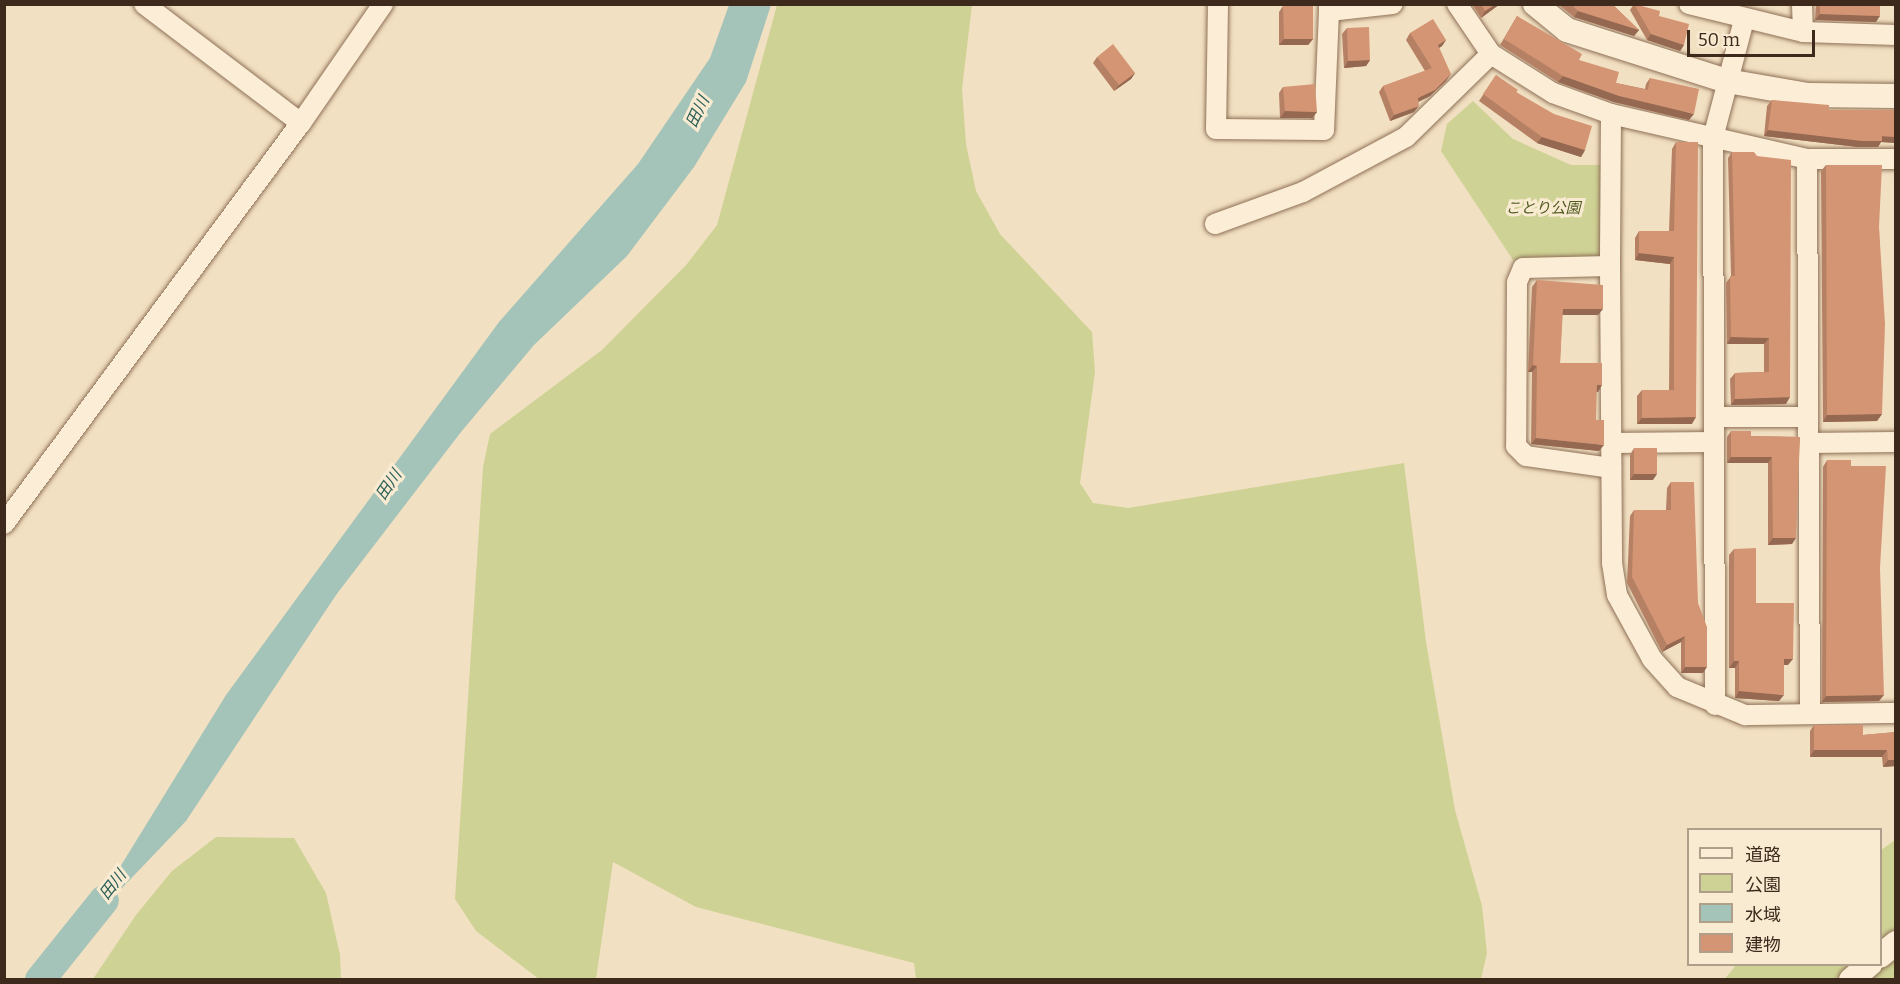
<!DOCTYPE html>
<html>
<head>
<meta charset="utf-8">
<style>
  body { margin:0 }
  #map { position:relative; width:1900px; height:984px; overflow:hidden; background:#f2e0c2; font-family:Bitter,"Noto Sans JP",serif }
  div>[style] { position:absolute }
  .green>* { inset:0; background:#cfd295 }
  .water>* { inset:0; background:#a5c4b9 }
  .river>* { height:30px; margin:-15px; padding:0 15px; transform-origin:15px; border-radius:15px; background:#a5c4b9 }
  .roads { filter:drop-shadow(0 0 2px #8e7057) drop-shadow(0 0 2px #8e7057) }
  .minor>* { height:20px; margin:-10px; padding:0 10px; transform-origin:10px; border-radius:10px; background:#fceed6 }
  .tertiary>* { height:24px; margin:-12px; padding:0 12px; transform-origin:12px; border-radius:12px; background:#fceed6 }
  .wall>* { inset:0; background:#b68064 }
  .shaded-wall>* { inset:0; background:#946851 }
  .building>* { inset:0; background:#d49574 }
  span { translate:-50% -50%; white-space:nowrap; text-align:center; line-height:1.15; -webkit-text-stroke:6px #f9ebd2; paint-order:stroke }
  .park-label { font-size:15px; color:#515b21; font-style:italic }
  .water-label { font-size:16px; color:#2b5e57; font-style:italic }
  .frame { position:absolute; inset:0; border:6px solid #3d2a1d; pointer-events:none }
  .legend { position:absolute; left:1687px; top:828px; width:195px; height:138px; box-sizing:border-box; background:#f9ebd2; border:2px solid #ae9e8a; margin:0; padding:8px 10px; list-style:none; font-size:18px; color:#3d2a1d }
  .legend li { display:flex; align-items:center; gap:12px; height:30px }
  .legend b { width:30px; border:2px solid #ae9e8a }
  .scale { position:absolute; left:1687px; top:30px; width:128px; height:27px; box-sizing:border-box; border:3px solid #3d2a1d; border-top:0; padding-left:8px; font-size:18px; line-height:21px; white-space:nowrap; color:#3d2a1d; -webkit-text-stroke:4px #f9ebd2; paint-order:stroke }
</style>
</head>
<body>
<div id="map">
  <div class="green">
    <i style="clip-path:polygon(777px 5px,972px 5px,962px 89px,966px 144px,976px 191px,1000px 234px,1092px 332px,1095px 372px,1080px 483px,1093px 503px,1128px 508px,1404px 463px,1426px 642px,1455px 810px,1482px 906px,1487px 953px,1481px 979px,916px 979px,914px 963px,696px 907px,613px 862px,596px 979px,539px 979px,476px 931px,455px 899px,483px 467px,490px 434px,602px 350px,687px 264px,717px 225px)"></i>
    <i style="clip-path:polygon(1473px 101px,1513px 139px,1571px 165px,1603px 165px,1605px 261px,1515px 263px,1441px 151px,1447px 124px)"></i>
    <i style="clip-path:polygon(216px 837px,294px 838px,326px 893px,340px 955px,341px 979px,93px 979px,136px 915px,172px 871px)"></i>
    <i style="clip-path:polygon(1895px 840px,1895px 979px,1724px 980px,1736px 965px,1880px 964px,1881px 850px)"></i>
  </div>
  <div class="water">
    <i style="clip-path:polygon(729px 5px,771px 5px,746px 82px,694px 167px,627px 256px,534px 345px,461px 432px,336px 595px,186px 821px,80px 932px,226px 695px,499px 322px,638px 164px,710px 58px)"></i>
  </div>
  <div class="river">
    <i style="left:40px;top:980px;width:102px;rotate:-51.3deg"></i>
  </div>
  <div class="roads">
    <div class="minor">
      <i style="left:144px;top:4px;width:197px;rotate:37.2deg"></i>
      <i style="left:1218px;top:4px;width:125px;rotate:90.9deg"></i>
      <i style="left:1216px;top:129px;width:108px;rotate:0.5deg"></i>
      <i style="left:1324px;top:130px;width:119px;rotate:-87.6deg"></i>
      <i style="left:1329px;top:4px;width:7px;rotate:90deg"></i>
      <i style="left:1329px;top:11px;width:64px;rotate:-6.2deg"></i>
      <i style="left:1457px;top:4px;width:60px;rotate:55.8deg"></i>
      <i style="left:1491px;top:54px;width:73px;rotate:32.2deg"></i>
      <i style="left:1553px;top:93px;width:62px;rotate:19.9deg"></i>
      <i style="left:1611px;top:114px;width:201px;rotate:12.9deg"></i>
      <i style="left:1807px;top:159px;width:89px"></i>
      <i style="left:1689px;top:4px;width:117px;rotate:13.8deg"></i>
      <i style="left:1803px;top:32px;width:93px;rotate:1.8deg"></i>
      <i style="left:1802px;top:4px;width:28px;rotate:88deg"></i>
      <i style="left:1611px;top:114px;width:152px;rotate:90.4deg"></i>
      <i style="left:1610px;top:266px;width:87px;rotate:178.7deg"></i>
      <i style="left:1523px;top:268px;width:15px;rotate:113deg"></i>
      <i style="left:1517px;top:282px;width:164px;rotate:90.3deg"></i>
      <i style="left:1516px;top:446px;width:14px;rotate:45deg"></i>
      <i style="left:1526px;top:456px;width:86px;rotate:8deg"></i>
      <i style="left:1807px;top:159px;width:555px;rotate:89.69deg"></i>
      <i style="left:1215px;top:224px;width:94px;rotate:-20deg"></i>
      <i style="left:1303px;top:192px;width:117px;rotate:-28.1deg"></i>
      <i style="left:1406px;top:137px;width:119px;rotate:-44.3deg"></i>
      <i style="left:1610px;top:266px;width:297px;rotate:89.6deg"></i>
      <i style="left:1612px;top:563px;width:32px;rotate:81deg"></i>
      <i style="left:1617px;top:595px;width:73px;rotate:61.3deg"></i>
      <i style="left:1652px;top:659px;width:38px;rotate:48deg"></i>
      <i style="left:1677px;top:687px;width:74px;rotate:22.4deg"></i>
      <i style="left:1745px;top:715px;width:151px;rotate:-0.8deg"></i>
      <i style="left:1714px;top:417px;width:94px"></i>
      <i style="left:1611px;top:443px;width:103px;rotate:-0.6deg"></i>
      <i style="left:1808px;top:443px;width:88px;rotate:-0.7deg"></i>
      <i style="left:4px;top:524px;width:499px;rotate:-53.5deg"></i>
      <i style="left:301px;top:123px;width:145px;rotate:-55.4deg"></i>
      <i style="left:1715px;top:705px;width:567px;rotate:-90.2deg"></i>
      <i style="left:1713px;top:138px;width:122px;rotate:-75.3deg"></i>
    </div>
    <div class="tertiary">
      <i style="left:1535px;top:4px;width:41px;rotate:39.1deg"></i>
      <i style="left:1567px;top:30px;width:168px;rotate:17.7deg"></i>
      <i style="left:1727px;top:81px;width:82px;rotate:9.8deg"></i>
      <i style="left:1808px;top:95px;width:88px;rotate:0.7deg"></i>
      <i style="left:1880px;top:956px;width:21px;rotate:-39deg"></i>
      <i style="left:1851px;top:980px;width:25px;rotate:-40deg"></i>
    </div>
  </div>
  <div class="wall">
    <i style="clip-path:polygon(1472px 4px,1500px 4px,1481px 18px)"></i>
    <i style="clip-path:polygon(1558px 4px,1612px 4px,1639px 30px,1634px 36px,1574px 17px)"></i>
    <i style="clip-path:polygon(1634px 4px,1684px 45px,1680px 51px,1647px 40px,1630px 10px)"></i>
    <i style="clip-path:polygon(1816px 4px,1880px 4px,1876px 22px,1815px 20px)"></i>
    <i style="clip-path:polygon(1283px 6px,1313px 39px,1308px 45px,1279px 45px,1279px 12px)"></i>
    <i style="clip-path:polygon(1517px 16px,1579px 60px,1616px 83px,1645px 89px,1646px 84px,1650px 78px,1689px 120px,1614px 102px,1558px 82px,1500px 45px)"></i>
    <i style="clip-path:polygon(1347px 28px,1370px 60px,1366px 66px,1344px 68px,1342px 34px)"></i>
    <i style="clip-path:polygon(1410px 33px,1446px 40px,1442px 46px,1439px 48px,1446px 81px,1430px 96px,1418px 102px,1414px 112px,1390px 121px,1379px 92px,1383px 86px,1425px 71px,1406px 40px)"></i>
    <i style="clip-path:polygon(1097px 57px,1135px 73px,1131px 79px,1114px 91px,1093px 63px)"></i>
    <i style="clip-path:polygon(1496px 75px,1585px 150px,1581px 157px,1537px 143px,1479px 101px)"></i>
    <i style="clip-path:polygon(1283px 87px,1317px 112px,1312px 118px,1280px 118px,1279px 93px)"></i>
    <i style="clip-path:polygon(1772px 100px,1829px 110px,1896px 110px,1896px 143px,1881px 142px,1878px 147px,1858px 147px,1764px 136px,1767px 106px)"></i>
    <i style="clip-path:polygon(1676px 142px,1692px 424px,1637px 424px,1637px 396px,1642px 390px,1669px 390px,1670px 264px,1635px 260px,1635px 238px,1639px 231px,1669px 231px,1672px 149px)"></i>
    <i style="clip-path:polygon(1732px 152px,1786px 404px,1731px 405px,1730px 379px,1735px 373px,1764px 372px,1764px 344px,1727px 344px,1726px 283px,1731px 276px,1728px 158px)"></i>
    <i style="clip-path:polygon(1826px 165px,1879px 227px,1882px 414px,1877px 421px,1823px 422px,1821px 171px)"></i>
    <i style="clip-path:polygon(1537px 280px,1598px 315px,1562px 315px,1560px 363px,1598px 392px,1596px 392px,1596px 420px,1599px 451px,1531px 444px,1532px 372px,1528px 372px,1532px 287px)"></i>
    <i style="clip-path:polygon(1731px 431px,1751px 436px,1800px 437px,1792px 544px,1768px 545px,1768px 463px,1727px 463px,1727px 437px)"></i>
    <i style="clip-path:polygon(1634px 448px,1653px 480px,1630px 480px,1630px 455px)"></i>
    <i style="clip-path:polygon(1827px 460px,1851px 466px,1880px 568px,1879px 701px,1822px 702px,1823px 467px)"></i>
    <i style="clip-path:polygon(1671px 482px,1698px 603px,1703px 673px,1681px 673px,1681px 642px,1662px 652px,1627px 583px,1630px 516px,1634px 510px,1666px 510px,1667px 488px)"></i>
    <i style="clip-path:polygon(1734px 549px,1756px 603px,1788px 665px,1784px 665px,1779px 701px,1735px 698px,1735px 668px,1729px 668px,1729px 555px)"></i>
    <i style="clip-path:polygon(1814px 725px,1863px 735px,1896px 732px,1896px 766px,1883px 767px,1882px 757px,1810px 757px,1810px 731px)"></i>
  </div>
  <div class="shaded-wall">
    <i style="clip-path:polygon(1496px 4px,1500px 4px,1481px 18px,1485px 11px)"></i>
    <i style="clip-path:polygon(1578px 11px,1639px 30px,1634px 36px,1574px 17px)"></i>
    <i style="clip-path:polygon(1820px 14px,1880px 16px,1876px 22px,1815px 20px)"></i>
    <i style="clip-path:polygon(1651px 34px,1684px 45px,1680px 51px,1647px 40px)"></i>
    <i style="clip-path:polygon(1284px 39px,1313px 39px,1308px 45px,1279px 45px)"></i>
    <i style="clip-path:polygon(1446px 40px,1442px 46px,1433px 52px,1438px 45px)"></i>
    <i style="clip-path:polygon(1370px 60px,1366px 66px,1344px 68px,1348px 61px)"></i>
    <i style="clip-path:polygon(1135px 73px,1131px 79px,1114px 91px,1119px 85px)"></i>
    <i style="clip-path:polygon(1451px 74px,1446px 81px,1430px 96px,1414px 104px,1418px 98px)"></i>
    <i style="clip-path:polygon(1563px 76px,1694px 114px,1689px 120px,1614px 102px,1558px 82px)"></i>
    <i style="clip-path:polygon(1419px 106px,1414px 112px,1390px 121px,1394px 115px)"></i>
    <i style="clip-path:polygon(1285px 111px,1317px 112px,1312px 118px,1280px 118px)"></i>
    <i style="clip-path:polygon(1768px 130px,1896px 137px,1896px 143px,1881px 142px,1878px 147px,1858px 147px,1764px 136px)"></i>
    <i style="clip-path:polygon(1542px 137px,1585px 150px,1581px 157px,1537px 143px)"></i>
    <i style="clip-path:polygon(1639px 253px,1674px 257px,1670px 264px,1635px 260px)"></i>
    <i style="clip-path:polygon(1563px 309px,1603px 309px,1598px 315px,1558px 315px)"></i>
    <i style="clip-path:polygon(1731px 337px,1769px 338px,1764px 344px,1727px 344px)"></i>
    <i style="clip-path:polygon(1533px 365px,1537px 366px,1532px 372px,1528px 372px)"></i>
    <i style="clip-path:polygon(1597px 385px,1602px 385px,1598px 392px,1592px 392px)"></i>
    <i style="clip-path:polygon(1790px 397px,1786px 404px,1731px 405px,1735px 399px)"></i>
    <i style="clip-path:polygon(1882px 414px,1877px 421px,1823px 422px,1827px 415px)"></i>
    <i style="clip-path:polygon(1696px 417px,1692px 424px,1637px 424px,1642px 418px)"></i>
    <i style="clip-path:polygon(1536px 438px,1604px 445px,1599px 451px,1531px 444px)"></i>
    <i style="clip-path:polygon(1731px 457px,1772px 457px,1768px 463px,1727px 463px)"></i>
    <i style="clip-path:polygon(1634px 474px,1657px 474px,1653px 480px,1630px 480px)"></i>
    <i style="clip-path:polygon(1773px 538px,1796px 538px,1792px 544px,1768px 545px)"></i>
    <i style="clip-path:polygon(1685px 636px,1681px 642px,1662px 652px,1667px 645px)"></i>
    <i style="clip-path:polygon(1784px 659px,1793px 659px,1788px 665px,1780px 665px)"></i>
    <i style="clip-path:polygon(1734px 661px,1739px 661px,1735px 668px,1729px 668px)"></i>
    <i style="clip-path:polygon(1685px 667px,1707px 667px,1703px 673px,1681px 673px)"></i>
    <i style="clip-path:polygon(1739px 691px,1784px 695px,1779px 701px,1735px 698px)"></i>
    <i style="clip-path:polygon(1884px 695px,1879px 701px,1822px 702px,1826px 696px)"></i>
    <i style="clip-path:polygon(1814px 750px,1887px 750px,1882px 757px,1810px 757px)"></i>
    <i style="clip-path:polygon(1888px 760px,1896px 760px,1896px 766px,1883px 767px)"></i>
  </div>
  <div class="building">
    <i style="clip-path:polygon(1481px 4px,1496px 4px,1485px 11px)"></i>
    <i style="clip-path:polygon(1571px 4px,1612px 4px,1639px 30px,1578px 11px)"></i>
    <i style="clip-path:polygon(1634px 4px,1660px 11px,1659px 16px,1689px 24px,1684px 45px,1651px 34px)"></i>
    <i style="clip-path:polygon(1820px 4px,1880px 4px,1880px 16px,1820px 14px)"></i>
    <i style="clip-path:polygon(1283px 6px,1313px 6px,1313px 39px,1284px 39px)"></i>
    <i style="clip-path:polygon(1517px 16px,1582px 54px,1579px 60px,1619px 72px,1616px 83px,1648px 90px,1650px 78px,1699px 89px,1694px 114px,1619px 96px,1563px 76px,1504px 39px)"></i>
    <i style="clip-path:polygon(1433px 19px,1446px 40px,1438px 45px,1451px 74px,1435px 90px,1418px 98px,1419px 106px,1394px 115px,1383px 86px,1432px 68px,1410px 33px)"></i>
    <i style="clip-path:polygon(1369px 27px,1370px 60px,1348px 61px,1347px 28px)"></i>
    <i style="clip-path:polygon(1113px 44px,1135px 73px,1119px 85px,1097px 57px)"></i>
    <i style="clip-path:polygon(1496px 75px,1518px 90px,1516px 92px,1554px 114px,1592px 126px,1585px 150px,1542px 137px,1483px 94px)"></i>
    <i style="clip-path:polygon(1315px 84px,1317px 112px,1285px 111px,1283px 87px)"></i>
    <i style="clip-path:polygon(1772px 100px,1829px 105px,1829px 110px,1896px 110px,1896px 137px,1882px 136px,1882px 141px,1862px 141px,1768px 130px)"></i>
    <i style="clip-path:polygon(1676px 142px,1698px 142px,1696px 417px,1642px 418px,1642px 390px,1674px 390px,1674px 257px,1639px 253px,1639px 231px,1674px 231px)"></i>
    <i style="clip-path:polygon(1732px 152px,1754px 152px,1757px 156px,1791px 160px,1790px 397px,1735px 399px,1735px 373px,1769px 372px,1769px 338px,1731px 337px,1730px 276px,1735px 276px)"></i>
    <i style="clip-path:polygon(1826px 165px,1882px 165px,1879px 227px,1885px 324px,1882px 414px,1827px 415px)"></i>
    <i style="clip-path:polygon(1537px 280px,1603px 285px,1603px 309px,1563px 309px,1560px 363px,1602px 363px,1602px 385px,1597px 385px,1596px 420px,1604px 420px,1604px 445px,1536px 438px,1537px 366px,1533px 365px)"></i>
    <i style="clip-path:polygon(1731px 431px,1751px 431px,1751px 436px,1800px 437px,1796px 538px,1773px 538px,1772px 457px,1731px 457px)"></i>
    <i style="clip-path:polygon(1634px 448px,1657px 448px,1657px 474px,1634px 474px)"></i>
    <i style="clip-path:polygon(1827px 460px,1851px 460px,1851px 466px,1886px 466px,1880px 568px,1884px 695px,1826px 696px)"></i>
    <i style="clip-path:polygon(1671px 482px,1694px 482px,1698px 603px,1707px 627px,1707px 667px,1685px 667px,1685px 636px,1667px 645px,1632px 577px,1634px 510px,1671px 510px)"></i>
    <i style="clip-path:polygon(1756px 548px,1756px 603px,1794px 603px,1793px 659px,1784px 659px,1784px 695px,1739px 691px,1739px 661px,1734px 661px,1734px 549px)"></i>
    <i style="clip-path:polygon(1814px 725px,1863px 725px,1863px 735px,1896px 732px,1896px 760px,1888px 760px,1887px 750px,1814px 750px)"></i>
  </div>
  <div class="park-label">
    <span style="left:1543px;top:209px">ことり公園</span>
  </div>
  <div class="water-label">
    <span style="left:698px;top:112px;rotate:-64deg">田川</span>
    <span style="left:389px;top:485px;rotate:-56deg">田川</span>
    <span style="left:113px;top:885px;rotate:-52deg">田川</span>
  </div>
  <div class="frame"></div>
  <ul class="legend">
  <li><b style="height:8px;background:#fceed6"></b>道路</li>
  <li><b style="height:16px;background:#cfd295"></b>公園</li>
  <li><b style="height:16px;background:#a5c4b9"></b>水域</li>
  <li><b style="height:16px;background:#d49574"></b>建物</li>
  </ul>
  <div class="scale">50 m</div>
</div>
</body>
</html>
